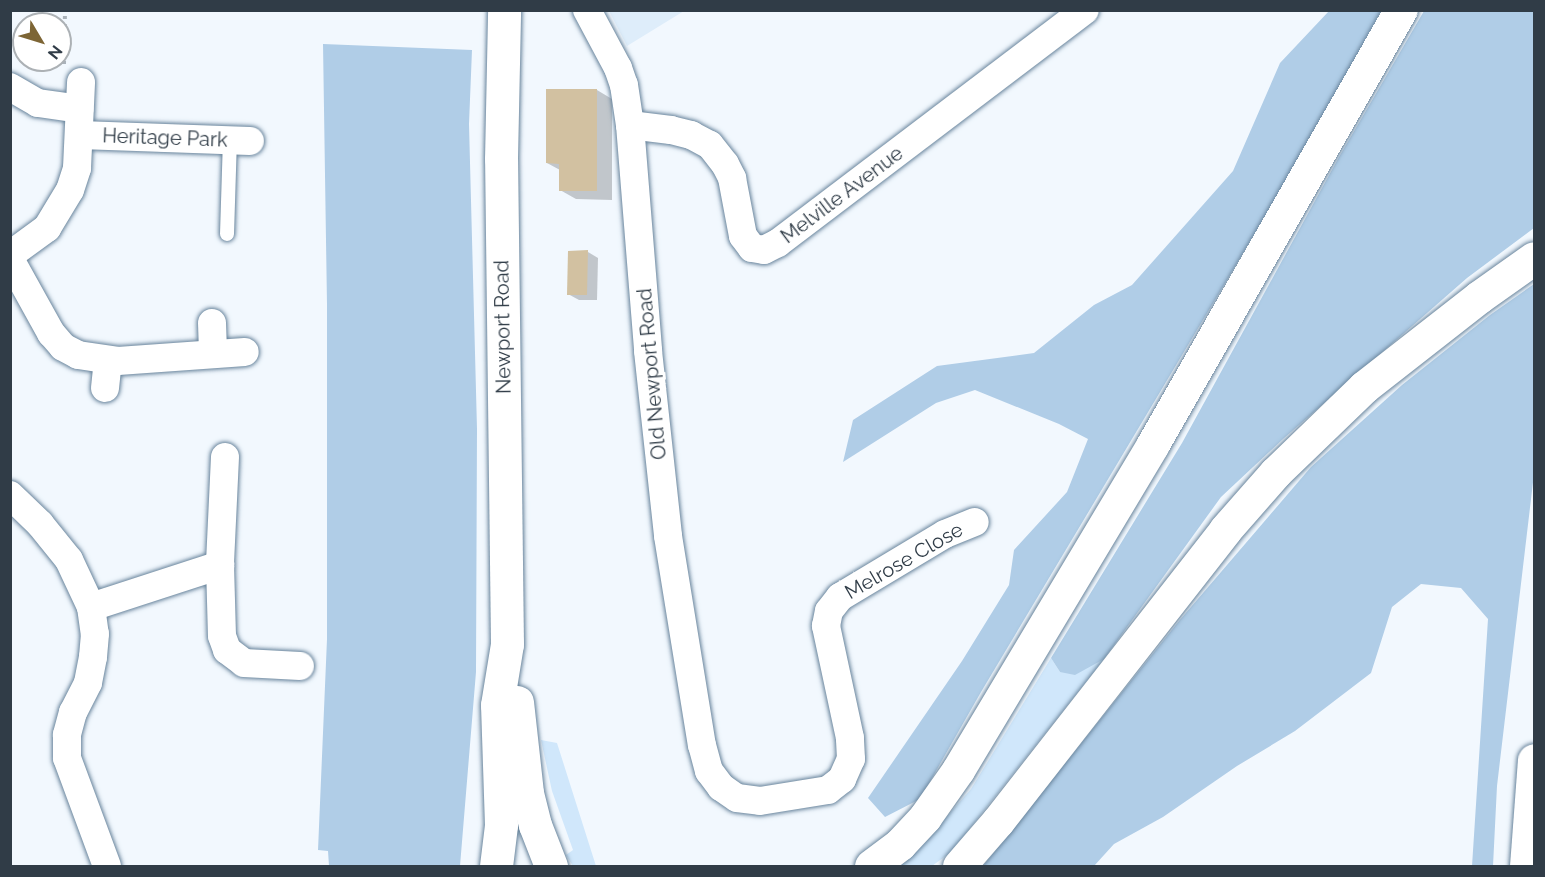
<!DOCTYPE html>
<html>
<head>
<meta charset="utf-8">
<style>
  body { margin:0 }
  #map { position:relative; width:1545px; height:877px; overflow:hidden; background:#f2f8fe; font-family:Raleway,sans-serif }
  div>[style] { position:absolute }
  .built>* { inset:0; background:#deedfa }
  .green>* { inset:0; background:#d0e7fb }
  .forest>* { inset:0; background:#b0cde7 }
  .shadow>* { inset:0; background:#0003 }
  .building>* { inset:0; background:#d2c1a1 }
  .path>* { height:4px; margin-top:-2px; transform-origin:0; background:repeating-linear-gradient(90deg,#aab2ba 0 3px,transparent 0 7.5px) }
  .roads { filter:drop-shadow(0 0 2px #68849c) drop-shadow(0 0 2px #68849c) }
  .lane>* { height:14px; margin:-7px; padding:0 7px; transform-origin:7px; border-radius:7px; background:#fff }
  .street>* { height:28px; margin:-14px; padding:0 14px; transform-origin:14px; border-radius:14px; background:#fff }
  .secondary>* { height:33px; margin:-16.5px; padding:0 16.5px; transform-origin:16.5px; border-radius:16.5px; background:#fff }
  .highway>* { height:33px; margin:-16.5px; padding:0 16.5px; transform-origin:16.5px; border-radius:16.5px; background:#fff }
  span { translate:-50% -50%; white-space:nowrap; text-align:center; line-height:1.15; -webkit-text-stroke:6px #fff; paint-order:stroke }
  .street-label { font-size:20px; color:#303c47 }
  .frame { position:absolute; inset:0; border:12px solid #303c47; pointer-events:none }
  .north { position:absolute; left:12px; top:12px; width:60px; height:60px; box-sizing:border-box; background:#fff; border:2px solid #acb1b5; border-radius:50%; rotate:128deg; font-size:16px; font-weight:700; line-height:24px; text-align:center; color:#303c47 }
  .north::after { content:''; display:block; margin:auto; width:21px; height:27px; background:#7d6535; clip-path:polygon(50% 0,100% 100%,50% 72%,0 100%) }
</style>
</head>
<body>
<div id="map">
  <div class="built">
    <i style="clip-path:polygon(609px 11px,684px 11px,627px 46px)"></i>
  </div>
  <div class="green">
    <i style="clip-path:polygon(1051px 658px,1060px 672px,1104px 659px,951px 852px,932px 866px,892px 866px,928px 838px,971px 789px)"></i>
    <i style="clip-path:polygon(541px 740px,557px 743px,596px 866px,573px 866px,566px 855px,573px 850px,552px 791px)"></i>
  </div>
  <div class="forest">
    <i style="clip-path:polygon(1329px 11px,1381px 11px,1311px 139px,981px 692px,920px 799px,885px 817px,868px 798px,962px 661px,1009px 585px,1014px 550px,1067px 492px,1088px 439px,1059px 424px,975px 390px,936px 403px,843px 462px,853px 420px,937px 366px,1034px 353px,1094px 305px,1132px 285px,1233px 171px,1280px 63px)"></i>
    <i style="clip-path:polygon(1424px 11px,1534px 11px,1534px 228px,1467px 278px,1283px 439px,1221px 497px,1104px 659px,1075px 675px,1060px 672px,1051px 658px,1182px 443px,1339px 157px)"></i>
    <i style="clip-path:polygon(323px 44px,472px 50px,469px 124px,477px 429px,476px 672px,460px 866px,329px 866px,328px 851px,318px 850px,327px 639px,327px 305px)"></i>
    <i style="clip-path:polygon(1534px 284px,1534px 474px,1497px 786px,1493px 866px,1472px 866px,1488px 619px,1461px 588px,1421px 584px,1392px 607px,1371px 673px,1295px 731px,1237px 766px,1163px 817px,1114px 844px,1094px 866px,983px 866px,1179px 621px,1311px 467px,1402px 385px,1490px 315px)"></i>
  </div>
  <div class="shadow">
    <i style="clip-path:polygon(597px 90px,612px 99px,612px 200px,576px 199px,560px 190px,560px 170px,547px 163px)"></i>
    <i style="clip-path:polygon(588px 252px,598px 258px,597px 300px,579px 300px,568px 294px)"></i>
  </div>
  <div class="building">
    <i style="clip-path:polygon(546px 89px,597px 89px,597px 191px,559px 191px,559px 164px,546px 163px)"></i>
    <i style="clip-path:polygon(588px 250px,587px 295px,567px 295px,568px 251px)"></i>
  </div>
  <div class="path">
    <i style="left:64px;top:64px;width:54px;rotate:-88.9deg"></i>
  </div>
  <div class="roads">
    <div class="lane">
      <i style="left:227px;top:234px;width:94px;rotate:-88.2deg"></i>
    </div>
    <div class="street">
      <i style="left:587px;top:10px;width:66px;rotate:61.9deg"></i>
      <i style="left:618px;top:68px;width:18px;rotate:71deg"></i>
      <i style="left:624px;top:85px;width:40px;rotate:81.5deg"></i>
      <i style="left:630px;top:125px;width:227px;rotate:85.4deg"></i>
      <i style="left:648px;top:351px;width:186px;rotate:83.8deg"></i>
      <i style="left:668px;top:536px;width:212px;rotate:80.8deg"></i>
      <i style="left:702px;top:745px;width:27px;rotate:75deg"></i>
      <i style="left:709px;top:771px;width:20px;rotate:53deg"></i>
      <i style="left:721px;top:787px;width:19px;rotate:35deg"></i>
      <i style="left:737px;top:798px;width:23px;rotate:7deg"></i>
      <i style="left:760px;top:801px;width:69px;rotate:-9.2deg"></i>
      <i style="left:828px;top:790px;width:18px;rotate:-38deg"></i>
      <i style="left:842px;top:779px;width:22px;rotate:-66deg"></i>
      <i style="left:851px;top:759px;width:21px;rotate:-93deg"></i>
      <i style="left:850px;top:738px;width:115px;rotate:-102.1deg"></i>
      <i style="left:826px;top:626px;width:15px;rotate:-79deg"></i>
      <i style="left:829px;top:611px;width:18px;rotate:-52deg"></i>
      <i style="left:840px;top:597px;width:122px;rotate:-31deg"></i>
      <i style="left:945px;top:534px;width:32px;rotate:-22deg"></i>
      <i style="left:10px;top:87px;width:32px;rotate:30deg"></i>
      <i style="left:38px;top:103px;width:42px;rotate:8.1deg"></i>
      <i style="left:630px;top:125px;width:41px;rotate:7deg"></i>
      <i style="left:671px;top:130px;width:21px;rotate:14deg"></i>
      <i style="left:691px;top:135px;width:21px;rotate:28deg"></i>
      <i style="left:710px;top:145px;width:24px;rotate:52deg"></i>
      <i style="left:725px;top:164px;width:16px;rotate:63deg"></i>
      <i style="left:732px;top:178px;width:59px;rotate:79.3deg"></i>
      <i style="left:743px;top:236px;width:15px;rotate:53deg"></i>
      <i style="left:752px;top:248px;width:12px;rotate:9deg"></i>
      <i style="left:764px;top:250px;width:16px;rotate:-27deg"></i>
      <i style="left:778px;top:243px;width:385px;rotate:-37.2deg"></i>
      <i style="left:80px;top:135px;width:170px;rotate:2deg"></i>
      <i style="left:10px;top:255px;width:46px;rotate:-36.1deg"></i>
      <i style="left:47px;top:228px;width:44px;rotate:-58.8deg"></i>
      <i style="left:70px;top:190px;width:23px;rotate:-72deg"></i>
      <i style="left:77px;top:168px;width:86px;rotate:-87.3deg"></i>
      <i style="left:10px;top:259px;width:85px;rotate:61deg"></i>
      <i style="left:51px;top:333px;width:18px;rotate:49deg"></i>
      <i style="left:63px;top:347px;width:17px;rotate:28deg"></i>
      <i style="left:78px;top:355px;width:40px;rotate:8.5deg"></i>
      <i style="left:118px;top:361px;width:127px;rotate:-4.1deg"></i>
      <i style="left:212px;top:323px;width:31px;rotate:88deg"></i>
      <i style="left:105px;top:388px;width:27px;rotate:-84deg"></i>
      <i style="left:225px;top:457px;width:108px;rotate:92.7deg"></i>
      <i style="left:220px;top:565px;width:71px;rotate:88.4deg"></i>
      <i style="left:222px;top:636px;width:15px;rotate:70deg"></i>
      <i style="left:227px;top:650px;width:21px;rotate:37deg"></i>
      <i style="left:244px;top:663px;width:56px;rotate:3.1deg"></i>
      <i style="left:10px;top:495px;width:42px;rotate:44deg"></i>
      <i style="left:40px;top:524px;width:46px;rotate:51.1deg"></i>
      <i style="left:69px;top:560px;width:52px;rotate:64.9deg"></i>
      <i style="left:91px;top:607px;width:27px;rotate:82deg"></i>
      <i style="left:95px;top:634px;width:23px;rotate:95deg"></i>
      <i style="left:93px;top:657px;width:26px;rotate:101deg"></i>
      <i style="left:88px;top:683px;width:33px;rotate:117deg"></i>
      <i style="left:73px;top:712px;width:24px;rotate:105deg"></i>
      <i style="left:67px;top:735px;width:23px;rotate:90deg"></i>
      <i style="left:67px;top:758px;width:115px;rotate:69.7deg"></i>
      <i style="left:91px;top:607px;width:136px;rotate:-18deg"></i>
    </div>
    <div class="secondary">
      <i style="left:517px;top:702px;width:92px;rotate:83.7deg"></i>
      <i style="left:527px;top:793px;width:33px;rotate:76deg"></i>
      <i style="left:535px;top:825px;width:44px;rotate:68.7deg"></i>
      <i style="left:496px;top:866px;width:41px;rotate:-83deg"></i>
      <i style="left:501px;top:825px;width:120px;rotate:-91.9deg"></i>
      <i style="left:497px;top:705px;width:62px;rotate:-80.7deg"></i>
      <i style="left:507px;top:644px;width:485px;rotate:-90.7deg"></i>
      <i style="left:501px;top:159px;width:149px;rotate:-88.8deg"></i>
    </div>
    <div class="highway">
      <i style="left:871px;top:866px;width:36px;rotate:-37deg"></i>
      <i style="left:900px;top:844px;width:37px;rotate:-47deg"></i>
      <i style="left:925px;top:817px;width:57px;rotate:-54.9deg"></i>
      <i style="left:958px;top:770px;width:380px;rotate:-59.1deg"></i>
      <i style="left:1153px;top:444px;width:500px;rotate:-60.3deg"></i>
      <i style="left:959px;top:866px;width:60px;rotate:-49.1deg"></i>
      <i style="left:998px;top:821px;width:369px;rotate:-52deg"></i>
      <i style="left:1225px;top:530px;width:76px;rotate:-48.7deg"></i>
      <i style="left:1275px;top:473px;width:124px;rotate:-44deg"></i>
      <i style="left:1364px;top:387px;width:146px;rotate:-38deg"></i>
      <i style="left:1479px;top:297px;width:67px;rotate:-35.3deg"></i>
      <i style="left:1526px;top:866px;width:106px;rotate:-85.7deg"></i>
    </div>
  </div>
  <div class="street-label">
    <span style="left:165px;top:138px;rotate:2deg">Heritage Park</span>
    <span style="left:842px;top:195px;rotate:-37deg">Melville Avenue</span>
    <span style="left:503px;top:327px;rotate:-91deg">Newport Road</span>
    <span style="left:652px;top:374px;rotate:-95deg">Old Newport Road</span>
    <span style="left:904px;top:561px;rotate:-30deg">Melrose Close</span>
  </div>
  <div class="frame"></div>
  <div class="north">N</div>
</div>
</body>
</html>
